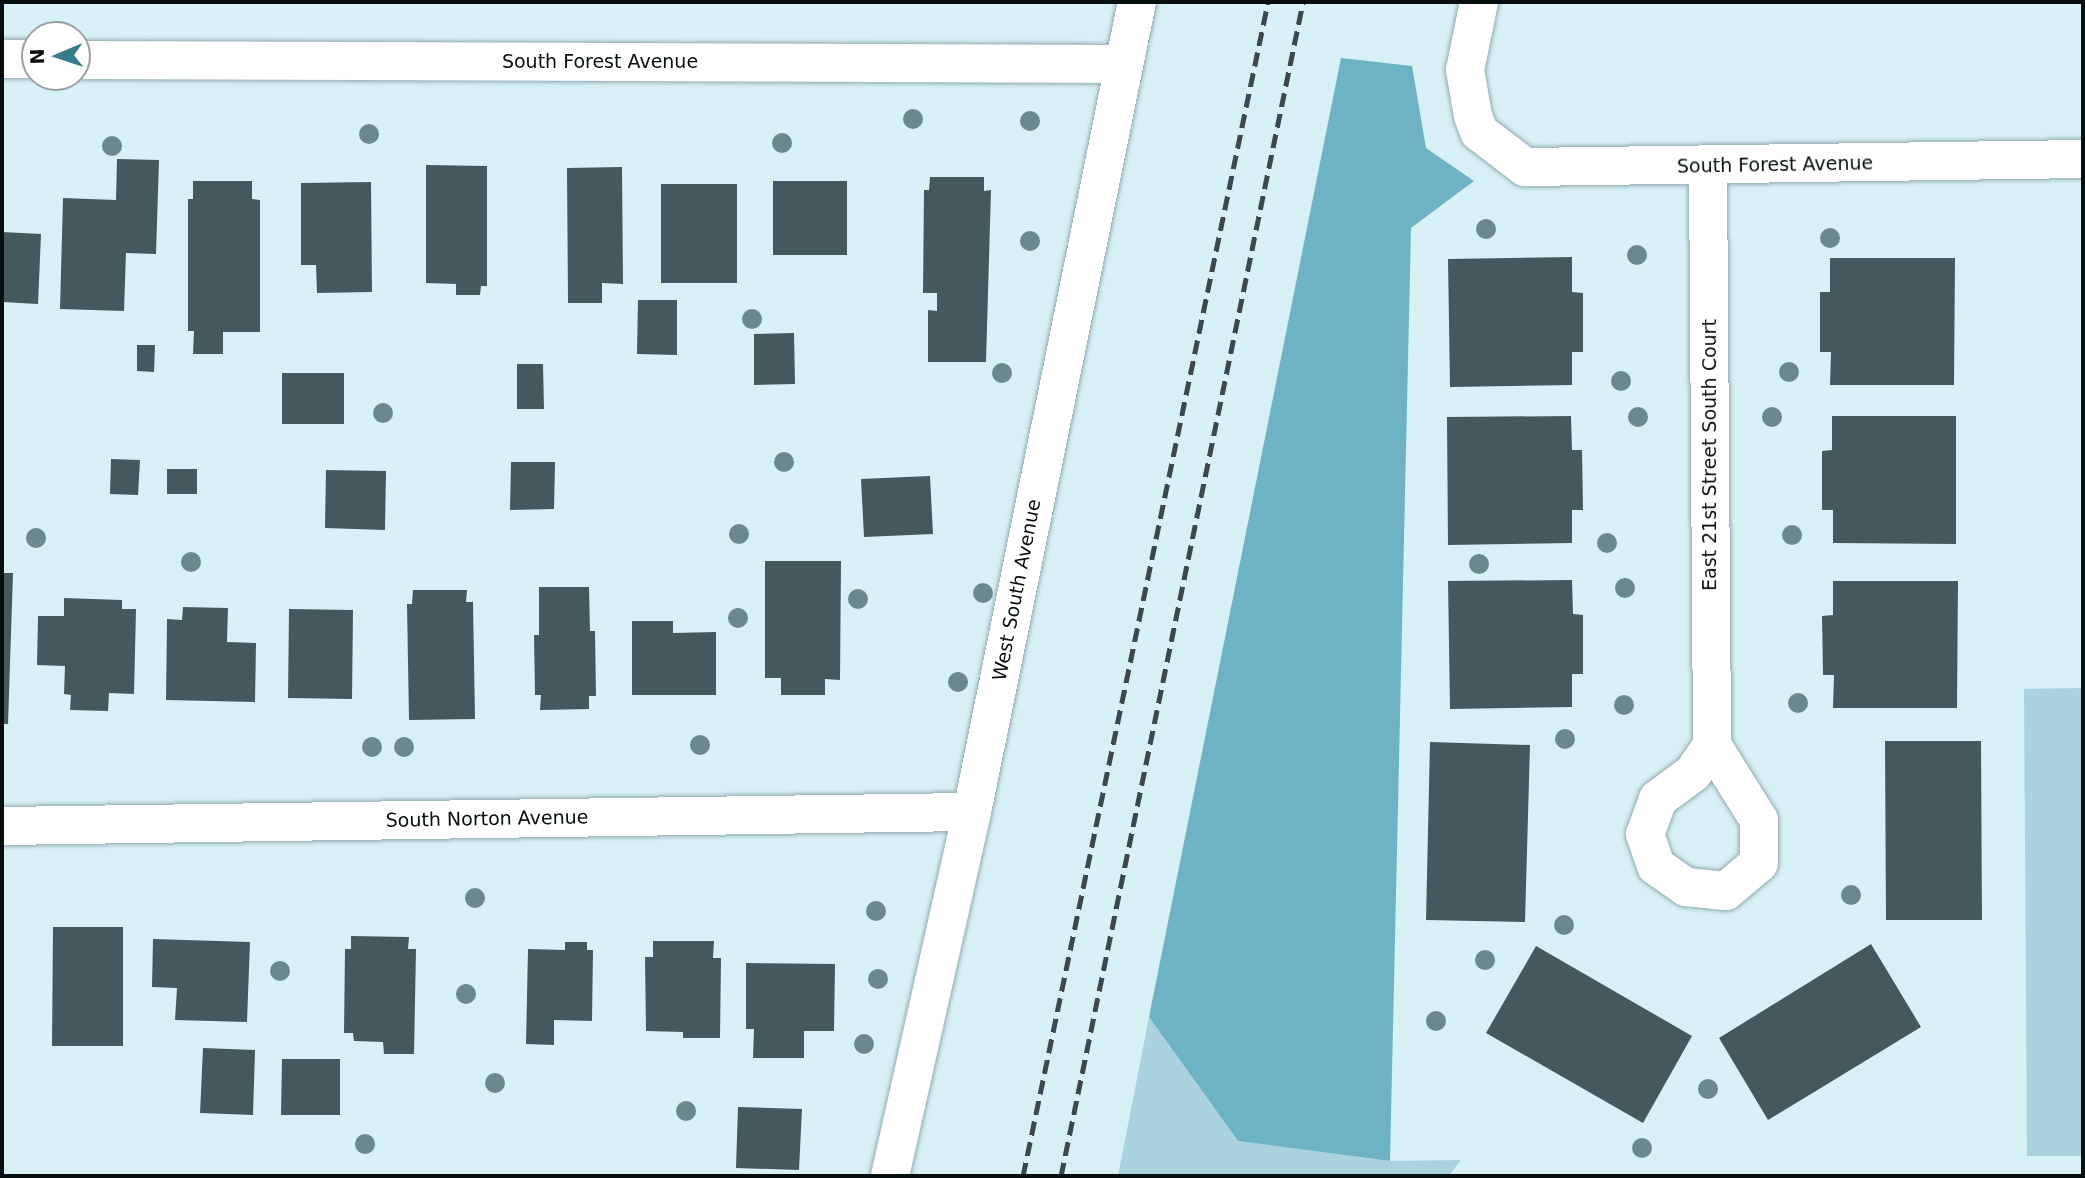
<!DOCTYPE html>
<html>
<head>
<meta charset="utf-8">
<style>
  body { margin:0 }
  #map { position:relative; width:2085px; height:1178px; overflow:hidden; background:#d8f1f7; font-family:"DejaVu Sans",sans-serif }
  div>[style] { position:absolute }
  .green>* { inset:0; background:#abd3dd }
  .forest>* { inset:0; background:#6eb3c3 }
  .building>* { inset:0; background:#44595e }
  .roads { filter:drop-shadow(0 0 2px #92aaaf) drop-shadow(0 0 2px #92aaaf) }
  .street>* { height:38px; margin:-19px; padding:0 19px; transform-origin:19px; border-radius:19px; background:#fff }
  .rail>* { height:5px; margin-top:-2.5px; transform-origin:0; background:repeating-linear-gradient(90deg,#3c494c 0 14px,transparent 0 21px) }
  .trees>* { width:20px; height:20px; margin:-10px; border-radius:50%; background:#6b888f }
  span { translate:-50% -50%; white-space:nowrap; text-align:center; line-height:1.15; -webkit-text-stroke:7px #fff; paint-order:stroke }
  .street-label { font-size:19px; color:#060e10 }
  .frame { position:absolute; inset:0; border:4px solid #060e10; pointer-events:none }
  .north { position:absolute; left:21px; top:21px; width:70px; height:70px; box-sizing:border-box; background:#fff; border:2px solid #9b9f9f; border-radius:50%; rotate:268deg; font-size:19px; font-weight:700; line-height:28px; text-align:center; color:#060e10 }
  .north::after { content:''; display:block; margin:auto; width:24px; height:32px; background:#377c8a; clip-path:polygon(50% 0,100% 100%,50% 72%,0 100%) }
</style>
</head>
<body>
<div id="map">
  <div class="green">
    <i style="clip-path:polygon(2083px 688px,2083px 1156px,2027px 1156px,2024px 689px)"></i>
    <i style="clip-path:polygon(1149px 1017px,1238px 1141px,1390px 1161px,1461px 1160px,1449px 1176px,1118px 1176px)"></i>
  </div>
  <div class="forest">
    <i style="clip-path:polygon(1341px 58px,1412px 66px,1426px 148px,1474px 181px,1411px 228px,1390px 1161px,1238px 1141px,1149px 1017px)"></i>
  </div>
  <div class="building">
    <i style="clip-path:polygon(117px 159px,159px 160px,156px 254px,126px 253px,124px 311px,60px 309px,63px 198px,116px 200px)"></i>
    <i style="clip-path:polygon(426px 165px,487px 166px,487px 286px,481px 286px,480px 295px,456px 295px,456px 284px,426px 283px)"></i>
    <i style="clip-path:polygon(622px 167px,623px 284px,602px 283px,602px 303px,568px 303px,567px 168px)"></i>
    <i style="clip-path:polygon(930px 177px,984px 177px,984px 191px,991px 190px,986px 362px,928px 362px,928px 310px,937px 311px,937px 293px,923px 293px,924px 190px,929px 190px)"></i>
    <i style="clip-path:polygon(193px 181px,252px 181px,252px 199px,260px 200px,260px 332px,223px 332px,223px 354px,193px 354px,194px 331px,188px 331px,188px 199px,193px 199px)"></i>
    <i style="clip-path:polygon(773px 181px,847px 181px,847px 255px,773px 255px)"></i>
    <i style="clip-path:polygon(371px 182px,372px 292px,317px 293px,316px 265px,301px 265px,301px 183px)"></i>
    <i style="clip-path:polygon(661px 184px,737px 184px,737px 283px,661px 283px)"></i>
    <i style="clip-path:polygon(2px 232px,41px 234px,38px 304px,2px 302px)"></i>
    <i style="clip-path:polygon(1572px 257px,1572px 292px,1583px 293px,1583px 352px,1572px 352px,1572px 385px,1450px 387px,1448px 259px)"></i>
    <i style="clip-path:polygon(1830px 258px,1955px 258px,1954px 385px,1830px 385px,1831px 352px,1820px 352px,1820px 292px,1830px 292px)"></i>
    <i style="clip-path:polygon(638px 300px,677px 300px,677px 355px,637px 354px)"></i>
    <i style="clip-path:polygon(794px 333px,795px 384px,754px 385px,754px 334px)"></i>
    <i style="clip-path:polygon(137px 345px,155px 345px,154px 372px,137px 371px)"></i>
    <i style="clip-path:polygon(517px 364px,543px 364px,544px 409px,517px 409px)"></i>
    <i style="clip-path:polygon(282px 373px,344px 373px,344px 424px,282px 424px)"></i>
    <i style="clip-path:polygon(1571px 416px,1572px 450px,1582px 450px,1583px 510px,1572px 510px,1572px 543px,1448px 545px,1447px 417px)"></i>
    <i style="clip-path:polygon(1832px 416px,1956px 416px,1956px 544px,1833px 543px,1833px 510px,1822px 510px,1822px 451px,1832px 450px)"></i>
    <i style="clip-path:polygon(111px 459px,140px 460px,138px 495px,110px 494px)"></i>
    <i style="clip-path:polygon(511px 462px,555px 462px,554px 509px,510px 510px)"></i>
    <i style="clip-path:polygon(167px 469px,197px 469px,197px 494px,167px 494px)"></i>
    <i style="clip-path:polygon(326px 470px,386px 471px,385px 530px,325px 528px)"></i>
    <i style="clip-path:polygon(930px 476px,933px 534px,864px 537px,861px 479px)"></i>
    <i style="clip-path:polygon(765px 561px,841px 561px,840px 680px,825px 679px,825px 695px,781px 695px,781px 678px,765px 678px)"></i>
    <i style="clip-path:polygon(2px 573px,13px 573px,8px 724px,2px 724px)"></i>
    <i style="clip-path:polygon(1572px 580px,1573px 614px,1583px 615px,1583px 674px,1572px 674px,1572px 707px,1450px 709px,1448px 581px)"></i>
    <i style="clip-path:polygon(1833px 581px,1958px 581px,1957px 708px,1833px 708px,1834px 675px,1823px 675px,1822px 616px,1833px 615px)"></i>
    <i style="clip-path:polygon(539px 587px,589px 587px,590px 631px,595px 631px,596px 696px,589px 696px,589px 709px,540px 710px,541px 695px,535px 695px,534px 635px,539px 635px)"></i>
    <i style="clip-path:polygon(413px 590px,467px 590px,466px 602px,473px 602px,475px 719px,409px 720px,407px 604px,412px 604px)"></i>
    <i style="clip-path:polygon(64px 598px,122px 600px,122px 609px,136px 609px,134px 694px,109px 693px,108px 711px,70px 710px,71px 695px,64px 694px,65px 666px,37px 665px,38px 616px,64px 616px)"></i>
    <i style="clip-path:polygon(183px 607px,228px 608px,227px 642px,256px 643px,255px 702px,166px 700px,167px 619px,182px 620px)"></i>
    <i style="clip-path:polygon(289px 609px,353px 610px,352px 699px,288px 698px)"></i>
    <i style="clip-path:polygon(632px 621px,673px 621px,673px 633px,716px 632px,716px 695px,632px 695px)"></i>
    <i style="clip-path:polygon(1885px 741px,1981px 741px,1982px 920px,1886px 920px)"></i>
    <i style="clip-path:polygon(1430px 742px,1530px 745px,1525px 922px,1426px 920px)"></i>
    <i style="clip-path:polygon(53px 927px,123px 927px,123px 1046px,52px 1046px)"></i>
    <i style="clip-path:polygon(351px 936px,409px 937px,408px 949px,416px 949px,414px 1054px,384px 1054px,383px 1042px,354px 1041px,353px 1033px,344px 1033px,345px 949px,351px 949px)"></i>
    <i style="clip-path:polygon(153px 939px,250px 942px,247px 1022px,175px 1020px,177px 988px,152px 987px)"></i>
    <i style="clip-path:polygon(653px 941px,714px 941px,713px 958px,721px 958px,720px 1038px,683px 1038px,683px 1032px,646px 1031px,645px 957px,653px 957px)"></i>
    <i style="clip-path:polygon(565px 942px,587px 942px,587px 950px,593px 950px,592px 1021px,554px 1020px,554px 1045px,526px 1044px,528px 949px,565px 950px)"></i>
    <i style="clip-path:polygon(1871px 944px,1921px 1027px,1768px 1120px,1719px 1038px)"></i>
    <i style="clip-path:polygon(1536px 946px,1692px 1036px,1643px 1123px,1486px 1033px)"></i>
    <i style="clip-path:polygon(746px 963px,835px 964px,834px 1031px,804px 1031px,804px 1058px,753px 1058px,754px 1029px,746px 1029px)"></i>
    <i style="clip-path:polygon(203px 1048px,255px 1050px,253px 1115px,200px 1113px)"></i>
    <i style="clip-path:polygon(282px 1059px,340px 1059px,340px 1115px,281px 1115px)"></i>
    <i style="clip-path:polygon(738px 1107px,802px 1109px,799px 1170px,736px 1168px)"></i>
  </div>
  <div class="roads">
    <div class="street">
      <i style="left:1479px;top:2px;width:69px;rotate:101.6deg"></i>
      <i style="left:1465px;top:70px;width:47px;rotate:80.1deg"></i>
      <i style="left:1473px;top:116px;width:17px;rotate:69deg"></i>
      <i style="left:1479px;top:132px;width:58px;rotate:37.3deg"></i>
      <i style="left:1525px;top:167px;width:558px;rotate:-0.82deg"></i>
      <i style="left:2px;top:59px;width:33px"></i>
      <i style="left:77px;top:60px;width:1046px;rotate:0.22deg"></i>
      <i style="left:1708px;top:166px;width:579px;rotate:89.6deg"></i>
      <i style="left:1712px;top:745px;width:34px;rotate:124deg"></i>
      <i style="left:1693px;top:773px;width:44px;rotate:143.4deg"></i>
      <i style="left:1658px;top:799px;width:37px;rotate:110deg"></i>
      <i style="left:1645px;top:834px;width:34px;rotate:71deg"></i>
      <i style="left:1656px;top:866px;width:37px;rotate:35deg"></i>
      <i style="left:1686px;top:887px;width:40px;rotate:5.7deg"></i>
      <i style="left:1726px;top:891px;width:43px;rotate:-40.3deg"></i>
      <i style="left:1759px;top:863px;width:43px;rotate:-90deg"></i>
      <i style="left:1759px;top:820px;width:89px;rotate:-122.1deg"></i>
      <i style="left:2px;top:826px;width:970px;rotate:-0.83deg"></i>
      <i style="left:890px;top:1176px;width:373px;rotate:-77.3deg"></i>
      <i style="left:972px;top:812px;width:827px;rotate:-78.49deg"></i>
    </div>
  </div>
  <div class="rail">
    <i style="left:1023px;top:1176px;width:1199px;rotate:-78.21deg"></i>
    <i style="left:1061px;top:1176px;width:1199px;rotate:-78.35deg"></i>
  </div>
  <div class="trees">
    <i style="left:913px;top:119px"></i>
    <i style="left:1030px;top:121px"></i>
    <i style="left:369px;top:134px"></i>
    <i style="left:782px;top:143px"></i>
    <i style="left:112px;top:146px"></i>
    <i style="left:1486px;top:229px"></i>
    <i style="left:1830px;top:238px"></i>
    <i style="left:1030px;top:241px"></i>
    <i style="left:1637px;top:255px"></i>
    <i style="left:752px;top:319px"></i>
    <i style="left:1789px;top:372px"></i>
    <i style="left:1002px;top:373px"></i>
    <i style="left:1621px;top:381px"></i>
    <i style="left:383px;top:413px"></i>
    <i style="left:1638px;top:417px"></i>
    <i style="left:1772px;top:417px"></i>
    <i style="left:784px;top:462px"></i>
    <i style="left:739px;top:534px"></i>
    <i style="left:1792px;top:535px"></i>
    <i style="left:36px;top:538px"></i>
    <i style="left:1607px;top:543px"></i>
    <i style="left:191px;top:562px"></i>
    <i style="left:1479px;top:564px"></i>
    <i style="left:1625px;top:588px"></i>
    <i style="left:983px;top:593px"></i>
    <i style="left:858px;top:599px"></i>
    <i style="left:738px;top:618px"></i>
    <i style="left:958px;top:682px"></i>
    <i style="left:1798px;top:703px"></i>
    <i style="left:1624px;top:705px"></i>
    <i style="left:1565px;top:739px"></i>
    <i style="left:700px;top:745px"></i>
    <i style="left:372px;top:747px"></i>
    <i style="left:404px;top:747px"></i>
    <i style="left:1851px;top:895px"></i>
    <i style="left:475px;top:898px"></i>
    <i style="left:876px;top:911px"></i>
    <i style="left:1564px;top:925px"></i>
    <i style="left:1485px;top:960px"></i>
    <i style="left:280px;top:971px"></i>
    <i style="left:878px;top:979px"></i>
    <i style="left:466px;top:994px"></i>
    <i style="left:1436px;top:1021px"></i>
    <i style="left:864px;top:1044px"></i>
    <i style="left:495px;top:1083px"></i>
    <i style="left:1708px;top:1089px"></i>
    <i style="left:686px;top:1111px"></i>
    <i style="left:365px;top:1144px"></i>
    <i style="left:1642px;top:1148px"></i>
  </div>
  <div class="street-label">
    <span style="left:600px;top:62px">South Forest Avenue</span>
    <span style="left:1775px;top:165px;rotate:-1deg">South Forest Avenue</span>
    <span style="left:1710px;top:455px;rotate:-90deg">East 21st Street South Court</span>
    <span style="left:1017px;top:590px;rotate:-79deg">West South Avenue</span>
    <span style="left:487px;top:819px;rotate:-1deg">South Norton Avenue</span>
  </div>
  <div class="frame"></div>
  <div class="north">N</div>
</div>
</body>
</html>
